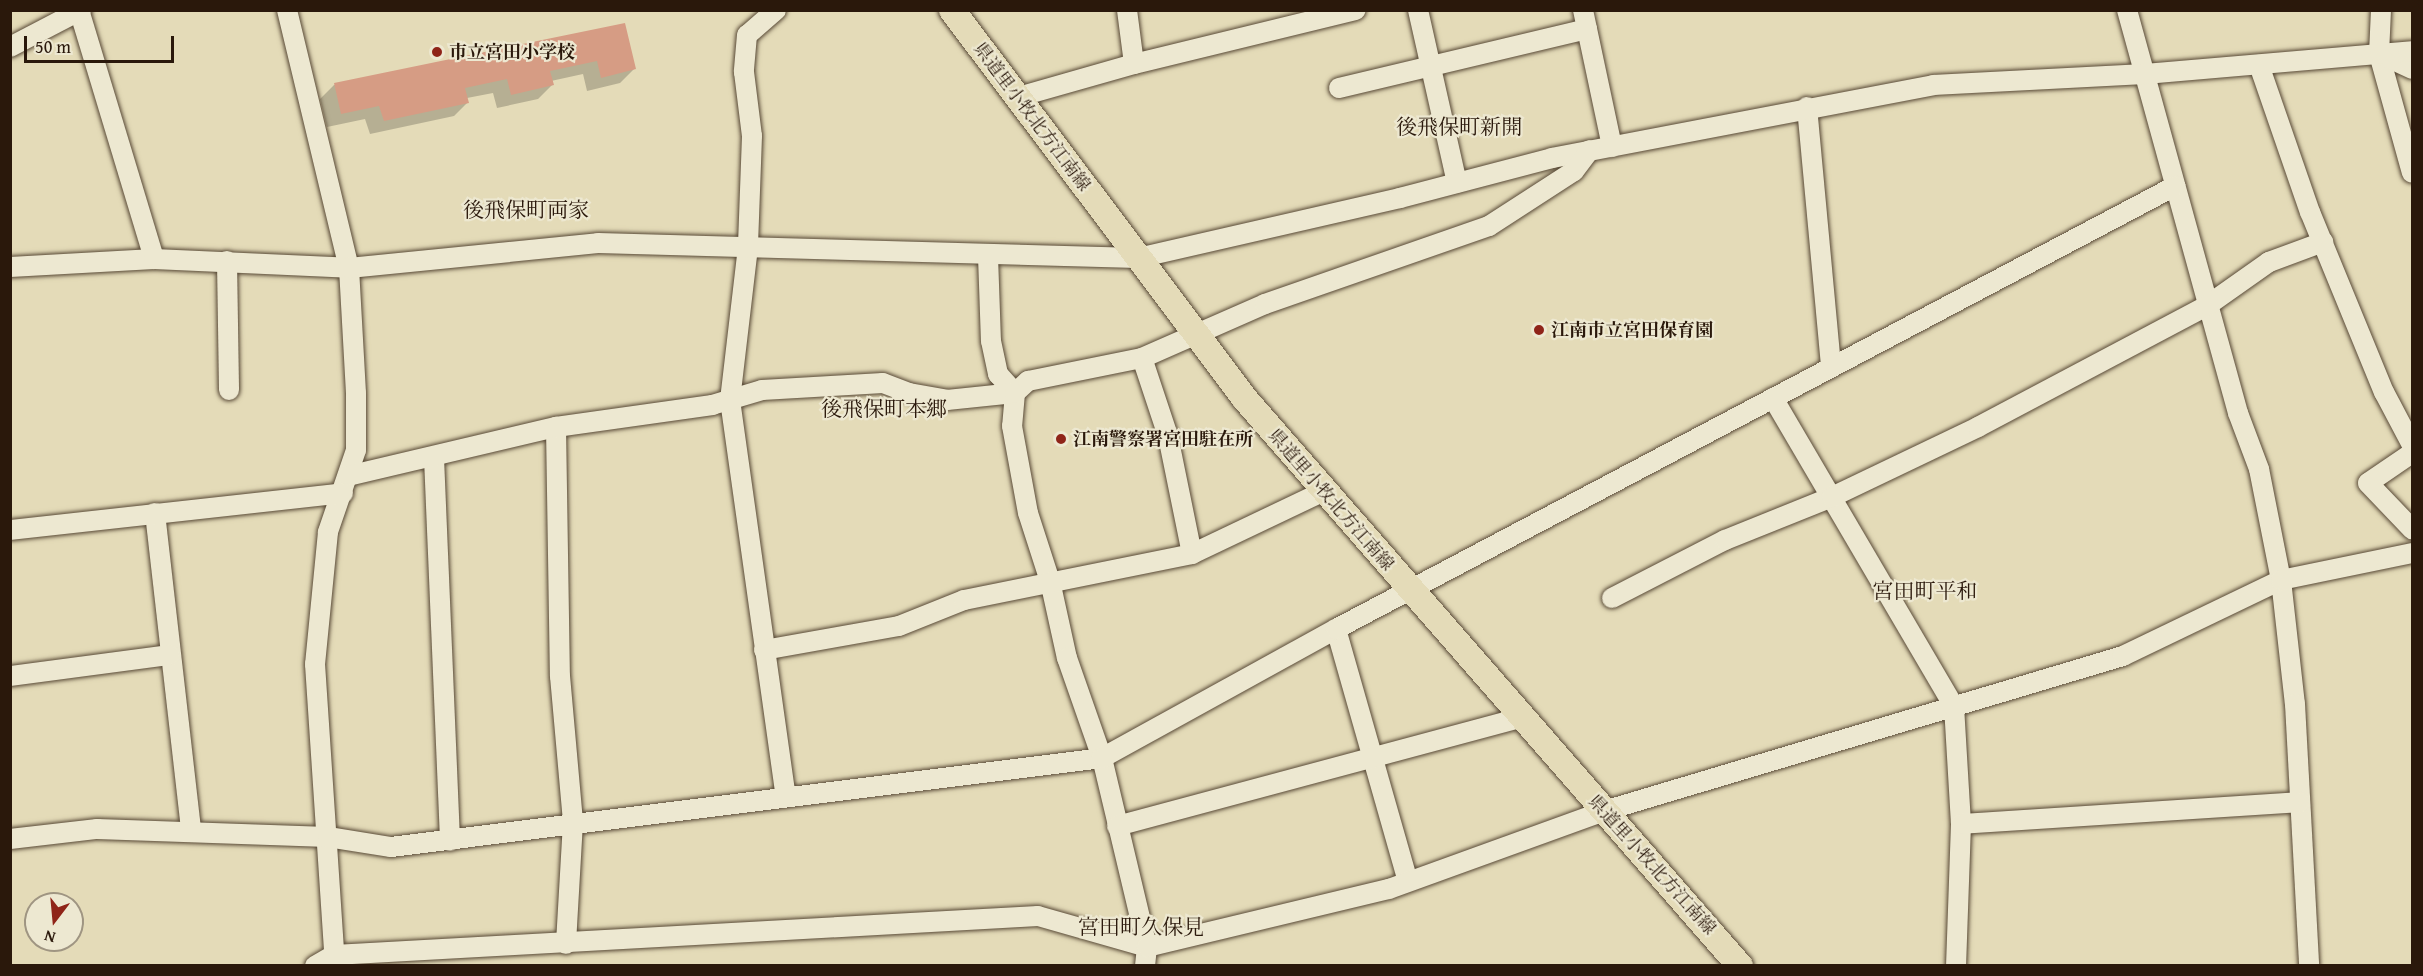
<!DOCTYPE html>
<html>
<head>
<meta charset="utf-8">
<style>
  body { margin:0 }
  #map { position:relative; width:2423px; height:976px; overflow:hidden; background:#e4dbb8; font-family:"Gentium Book Plus","Noto Serif JP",serif }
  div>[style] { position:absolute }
  .shadow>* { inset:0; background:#0003 }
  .building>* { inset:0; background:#d69c84 }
  .roads { filter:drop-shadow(0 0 2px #584936) drop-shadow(0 0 2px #584936) }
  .minor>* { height:20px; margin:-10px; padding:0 10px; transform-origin:10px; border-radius:10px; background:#ede8d1 }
  .major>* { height:26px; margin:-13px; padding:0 13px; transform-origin:13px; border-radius:13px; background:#e4dbb8 }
  .dots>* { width:16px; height:16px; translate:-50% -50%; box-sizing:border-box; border:3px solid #ede8d1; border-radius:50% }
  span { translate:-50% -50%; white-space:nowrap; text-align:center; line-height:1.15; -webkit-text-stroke:4.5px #ede8d1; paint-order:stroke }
  .poi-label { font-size:18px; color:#2a180b; font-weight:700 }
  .left { translate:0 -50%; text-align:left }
  .street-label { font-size:18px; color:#2a180b }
  .quarter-label { font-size:21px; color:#2a180b }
  .frame { position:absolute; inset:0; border:12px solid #2a180b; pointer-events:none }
  .north { position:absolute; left:24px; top:892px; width:60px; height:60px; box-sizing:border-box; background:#ede8d1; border:2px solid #9f9582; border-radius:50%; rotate:196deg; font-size:16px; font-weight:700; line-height:24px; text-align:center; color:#2a180b }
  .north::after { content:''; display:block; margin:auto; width:21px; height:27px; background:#8f2418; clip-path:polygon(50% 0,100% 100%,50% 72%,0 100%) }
  .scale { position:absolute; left:24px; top:36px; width:150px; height:27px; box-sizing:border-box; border:3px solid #2a180b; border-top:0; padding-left:8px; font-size:18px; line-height:21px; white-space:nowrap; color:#2a180b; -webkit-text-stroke:4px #ede8d1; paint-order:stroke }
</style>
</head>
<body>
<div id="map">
  <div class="shadow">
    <i style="clip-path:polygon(624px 25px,634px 69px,620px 83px,587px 91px,583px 74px,551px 81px,552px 85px,538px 99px,497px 108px,493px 93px,467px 98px,468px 102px,454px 116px,370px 134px,365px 119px,327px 127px,320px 99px,334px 85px)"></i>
  </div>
  <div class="building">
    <i style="clip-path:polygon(625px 23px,636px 69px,601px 78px,597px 61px,550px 71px,554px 85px,511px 95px,507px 79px,465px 88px,469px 103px,417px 114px,384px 121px,379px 106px,341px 114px,334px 83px)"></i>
  </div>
  <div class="roads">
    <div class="minor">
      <i style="left:79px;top:10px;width:260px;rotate:73.2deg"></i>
      <i style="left:287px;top:10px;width:265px;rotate:76.5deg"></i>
      <i style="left:349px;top:268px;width:125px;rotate:86.8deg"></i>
      <i style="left:356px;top:393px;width:57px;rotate:90deg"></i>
      <i style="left:356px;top:450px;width:87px;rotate:108.9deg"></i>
      <i style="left:328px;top:532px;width:133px;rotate:95.6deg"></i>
      <i style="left:315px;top:664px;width:303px;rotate:86.2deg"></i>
      <i style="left:776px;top:10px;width:38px;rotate:139deg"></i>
      <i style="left:747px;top:35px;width:37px;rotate:95deg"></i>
      <i style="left:744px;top:72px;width:64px;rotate:82.9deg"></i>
      <i style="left:752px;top:136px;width:111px;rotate:92.1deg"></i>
      <i style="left:748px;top:247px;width:154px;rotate:96.7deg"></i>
      <i style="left:730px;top:400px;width:401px;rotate:82deg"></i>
      <i style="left:1127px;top:10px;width:54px;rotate:82.6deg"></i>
      <i style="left:1418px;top:10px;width:177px;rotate:77.3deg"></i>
      <i style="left:1583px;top:10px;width:140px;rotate:78deg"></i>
      <i style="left:2127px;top:10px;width:418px;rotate:74.6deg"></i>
      <i style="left:2238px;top:413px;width:60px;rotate:69.4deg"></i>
      <i style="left:2259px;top:469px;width:113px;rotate:78.8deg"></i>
      <i style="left:2281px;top:580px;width:125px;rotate:83.6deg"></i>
      <i style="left:2295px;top:704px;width:262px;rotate:86.9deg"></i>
      <i style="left:2381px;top:10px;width:44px;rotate:92.6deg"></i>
      <i style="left:2379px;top:54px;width:123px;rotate:74.5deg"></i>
      <i style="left:10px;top:47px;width:80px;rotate:-27.5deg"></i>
      <i style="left:2380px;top:54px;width:35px;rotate:25deg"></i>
      <i style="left:2259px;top:65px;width:156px;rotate:70.9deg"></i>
      <i style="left:2310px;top:212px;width:195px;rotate:67.7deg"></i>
      <i style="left:2384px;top:392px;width:60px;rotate:62.2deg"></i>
      <i style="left:1339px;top:88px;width:255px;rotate:-13.4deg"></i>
      <i style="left:1018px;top:97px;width:121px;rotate:-15.9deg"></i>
      <i style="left:1134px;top:64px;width:228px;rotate:-13.7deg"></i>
      <i style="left:1807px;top:107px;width:261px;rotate:84.7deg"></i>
      <i style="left:988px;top:256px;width:85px;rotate:88deg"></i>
      <i style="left:991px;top:341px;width:34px;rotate:78deg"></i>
      <i style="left:998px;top:374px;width:25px;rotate:48deg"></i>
      <i style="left:1015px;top:393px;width:33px;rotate:95deg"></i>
      <i style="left:1012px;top:426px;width:88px;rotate:79.6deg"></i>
      <i style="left:1028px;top:513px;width:71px;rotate:72.1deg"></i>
      <i style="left:1050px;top:581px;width:79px;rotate:77.6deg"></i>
      <i style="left:1067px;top:658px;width:106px;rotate:70.7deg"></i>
      <i style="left:1102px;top:758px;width:194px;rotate:76.6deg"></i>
      <i style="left:1147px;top:947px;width:19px;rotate:96deg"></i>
      <i style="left:227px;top:261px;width:129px;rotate:89.1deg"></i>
      <i style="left:10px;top:267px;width:144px;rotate:-3.2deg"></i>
      <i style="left:154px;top:259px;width:195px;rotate:2.6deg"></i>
      <i style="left:349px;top:268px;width:250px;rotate:-5.7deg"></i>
      <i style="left:598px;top:243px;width:540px;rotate:1.59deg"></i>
      <i style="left:1138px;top:258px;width:269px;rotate:-12.9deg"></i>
      <i style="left:1400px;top:198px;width:157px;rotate:-14.7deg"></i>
      <i style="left:1552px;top:158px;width:388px;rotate:-10.8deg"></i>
      <i style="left:1933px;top:85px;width:212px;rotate:-3deg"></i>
      <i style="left:2145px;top:74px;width:268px;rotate:-4.9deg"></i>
      <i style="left:1773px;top:398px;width:357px;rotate:59.6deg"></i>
      <i style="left:1954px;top:706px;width:118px;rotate:86.6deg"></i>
      <i style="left:1961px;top:824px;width:142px;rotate:92deg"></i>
      <i style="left:556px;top:427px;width:249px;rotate:89.1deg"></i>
      <i style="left:560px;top:676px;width:147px;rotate:84.9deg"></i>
      <i style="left:573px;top:822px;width:122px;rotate:93.3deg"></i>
      <i style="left:2412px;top:453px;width:53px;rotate:145.7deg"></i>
      <i style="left:2368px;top:483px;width:64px;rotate:46.3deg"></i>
      <i style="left:434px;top:458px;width:383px;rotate:87.6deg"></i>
      <i style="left:348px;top:476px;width:214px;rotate:-13.3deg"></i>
      <i style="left:556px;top:427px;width:158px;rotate:-8deg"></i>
      <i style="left:712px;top:405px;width:52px;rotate:-16.7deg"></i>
      <i style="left:762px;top:390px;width:121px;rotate:-3.3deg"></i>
      <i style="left:883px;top:383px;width:28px;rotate:21deg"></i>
      <i style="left:909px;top:393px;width:39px;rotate:10deg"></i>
      <i style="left:947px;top:400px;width:68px;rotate:-5.9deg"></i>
      <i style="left:1015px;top:393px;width:18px;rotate:-43deg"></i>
      <i style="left:1028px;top:381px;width:116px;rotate:-11.4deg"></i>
      <i style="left:1142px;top:358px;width:134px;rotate:-23.7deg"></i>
      <i style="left:1265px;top:304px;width:237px;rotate:-19.2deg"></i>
      <i style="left:1489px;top:226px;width:101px;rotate:-32.9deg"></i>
      <i style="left:1574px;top:171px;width:26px;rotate:-53deg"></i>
      <i style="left:155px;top:513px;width:320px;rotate:83.5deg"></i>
      <i style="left:10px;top:530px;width:335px;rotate:-6.3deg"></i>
      <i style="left:1192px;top:554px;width:144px;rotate:-25.5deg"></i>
      <i style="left:1612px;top:598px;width:127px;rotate:-27.2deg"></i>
      <i style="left:1725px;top:540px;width:115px;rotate:-21.9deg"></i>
      <i style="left:1832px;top:497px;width:162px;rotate:-25.6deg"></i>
      <i style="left:1978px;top:427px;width:260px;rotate:-27.9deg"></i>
      <i style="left:2208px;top:305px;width:75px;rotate:-35.2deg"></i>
      <i style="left:2269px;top:262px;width:58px;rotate:-20.3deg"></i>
      <i style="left:1336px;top:629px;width:262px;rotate:74.1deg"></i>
      <i style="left:764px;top:650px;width:137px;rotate:-10.1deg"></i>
      <i style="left:899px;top:626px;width:70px;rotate:-21.8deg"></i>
      <i style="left:964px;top:600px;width:233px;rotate:-11.4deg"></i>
      <i style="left:1192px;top:554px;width:120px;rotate:-101.5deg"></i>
      <i style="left:1168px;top:436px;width:82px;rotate:-108.4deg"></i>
      <i style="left:10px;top:676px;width:161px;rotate:-7.5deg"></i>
      <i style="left:1961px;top:824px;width:339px;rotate:-3.7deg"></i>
      <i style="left:1117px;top:826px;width:420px;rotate:-15deg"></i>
      <i style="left:10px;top:839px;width:88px;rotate:-6.6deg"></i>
      <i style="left:97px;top:829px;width:231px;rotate:2deg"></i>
      <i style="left:328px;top:837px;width:64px;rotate:9deg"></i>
      <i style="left:391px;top:847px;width:717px;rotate:-7.13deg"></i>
      <i style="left:1102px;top:758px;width:267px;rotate:-28.9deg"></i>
      <i style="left:1336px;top:629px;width:949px;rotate:-27.83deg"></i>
      <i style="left:315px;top:966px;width:22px;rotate:-30deg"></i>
      <i style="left:334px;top:955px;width:705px;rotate:-3.17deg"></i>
      <i style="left:1038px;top:916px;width:113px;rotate:15.9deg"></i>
      <i style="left:1147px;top:947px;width:249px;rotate:-13.5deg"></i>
      <i style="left:1389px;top:889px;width:229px;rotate:-19.9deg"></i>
      <i style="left:1604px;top:811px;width:542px;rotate:-16.63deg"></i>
      <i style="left:2123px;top:656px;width:175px;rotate:-25.7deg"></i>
      <i style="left:2281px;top:580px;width:134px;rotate:-11.6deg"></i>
    </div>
    <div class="major">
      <i style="left:952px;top:10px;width:487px;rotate:53deg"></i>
      <i style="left:1245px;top:399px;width:753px;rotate:48.88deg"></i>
    </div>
  </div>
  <div class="dots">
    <i style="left:437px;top:52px;background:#8f2418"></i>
    <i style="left:1539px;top:330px;background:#8f2418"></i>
    <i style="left:1061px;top:439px;background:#8f2418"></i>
  </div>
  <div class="poi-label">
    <span class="left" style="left:449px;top:52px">市立宮田小学校</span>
    <span class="left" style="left:1551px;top:330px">江南市立宮田保育園</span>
    <span class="left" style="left:1073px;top:439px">江南警察署宮田駐在所</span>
  </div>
  <div class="street-label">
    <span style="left:1032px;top:117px;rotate:53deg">県道里小牧北方江南線</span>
    <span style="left:1331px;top:500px;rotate:49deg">県道里小牧北方江南線</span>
    <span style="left:1652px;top:865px;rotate:48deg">県道里小牧北方江南線</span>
  </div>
  <div class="quarter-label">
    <span style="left:1459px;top:127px">後飛保町新開</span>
    <span style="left:526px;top:210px">後飛保町両家</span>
    <span style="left:884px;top:409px">後飛保町本郷</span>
    <span style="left:1925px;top:591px">宮田町平和</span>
    <span style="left:1141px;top:927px">宮田町久保見</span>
  </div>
  <div class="frame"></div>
  <div class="north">N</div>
  <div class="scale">50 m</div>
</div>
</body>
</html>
